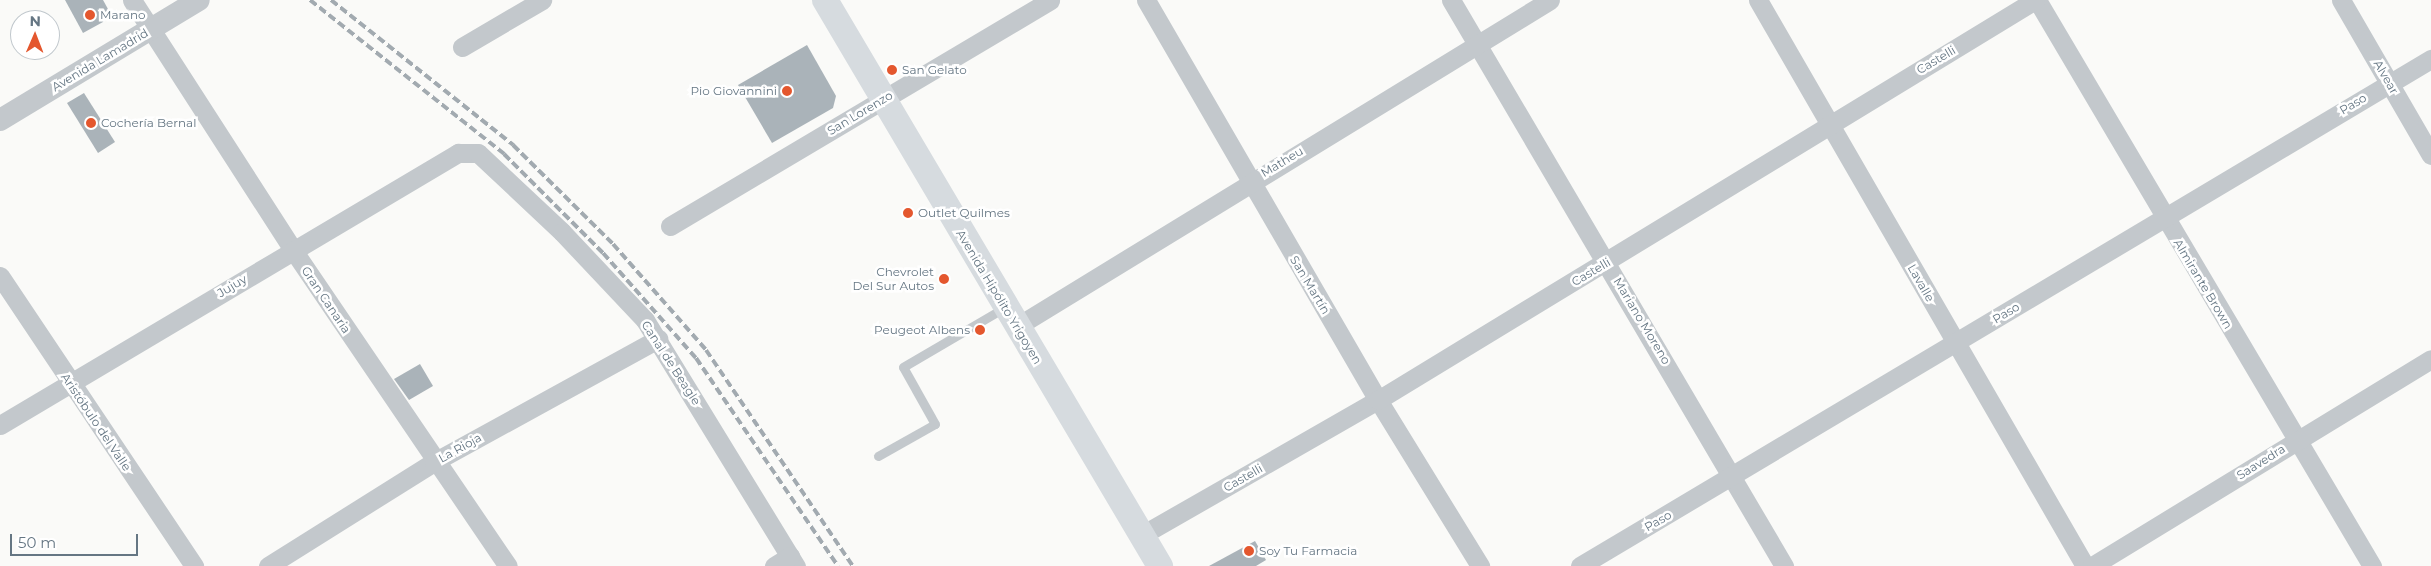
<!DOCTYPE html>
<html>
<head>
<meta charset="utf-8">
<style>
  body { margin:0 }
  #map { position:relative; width:2431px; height:566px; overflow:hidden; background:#fafaf8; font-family:Montserrat,sans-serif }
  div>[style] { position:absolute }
  .building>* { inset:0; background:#aab3b9 }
  .service>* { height:9px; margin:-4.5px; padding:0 4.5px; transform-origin:4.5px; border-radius:4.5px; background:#c3c8cc }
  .minor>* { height:19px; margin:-9.5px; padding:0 9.5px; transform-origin:9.5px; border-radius:9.5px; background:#c3c8cc }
  .tertiary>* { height:22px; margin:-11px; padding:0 11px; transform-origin:11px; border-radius:11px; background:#c3c8cc }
  .secondary>* { height:26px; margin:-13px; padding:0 13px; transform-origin:13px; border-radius:13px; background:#d6dbdf }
  .rail>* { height:4px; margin-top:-2px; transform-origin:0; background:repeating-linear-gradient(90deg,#a2aab0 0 8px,transparent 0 12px) }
  .dots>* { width:14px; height:14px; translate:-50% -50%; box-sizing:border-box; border:2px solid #fff; border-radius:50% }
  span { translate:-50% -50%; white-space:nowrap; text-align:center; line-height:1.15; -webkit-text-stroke:5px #fff; paint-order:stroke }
  .poi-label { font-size:12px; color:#657683 }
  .left { translate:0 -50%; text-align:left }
  .right { translate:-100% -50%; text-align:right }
  .street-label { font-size:12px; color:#657683 }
  .north { position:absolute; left:10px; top:10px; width:50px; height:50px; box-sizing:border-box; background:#fff; border:1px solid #c1c8cd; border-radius:50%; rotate:1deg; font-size:14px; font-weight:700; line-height:20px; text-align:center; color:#657683 }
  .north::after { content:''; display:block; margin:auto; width:18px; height:22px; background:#e4572e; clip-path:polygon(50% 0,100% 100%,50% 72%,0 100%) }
  .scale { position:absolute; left:10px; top:534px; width:128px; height:22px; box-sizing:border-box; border:2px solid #657683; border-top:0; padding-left:6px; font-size:15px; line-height:18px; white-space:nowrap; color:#657683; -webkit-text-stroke:4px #fff; paint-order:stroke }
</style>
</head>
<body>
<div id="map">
  <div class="building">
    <i style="clip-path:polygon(65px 0,103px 0,108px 9px,103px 22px,83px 33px)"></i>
    <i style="clip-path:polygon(807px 45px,836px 96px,833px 108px,772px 143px,738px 85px)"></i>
    <i style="clip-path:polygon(84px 93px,115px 142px,98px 153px,67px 103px)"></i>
    <i style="clip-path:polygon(420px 364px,433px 386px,409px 400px,394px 379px)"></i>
    <i style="clip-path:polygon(1255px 541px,1266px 560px,1256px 566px,1209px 566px)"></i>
  </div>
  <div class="service">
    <i style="left:878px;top:456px;width:65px;rotate:-29.3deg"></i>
    <i style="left:935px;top:424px;width:65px;rotate:-119.3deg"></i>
    <i style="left:903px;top:367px;width:117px;rotate:-30.3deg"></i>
  </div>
  <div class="minor">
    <i style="left:132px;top:0;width:297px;rotate:57.2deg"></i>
    <i style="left:293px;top:250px;width:382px;rotate:55.8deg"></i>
    <i style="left:1146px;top:0;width:462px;rotate:59.9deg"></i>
    <i style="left:1378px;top:400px;width:195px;rotate:58.4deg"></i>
    <i style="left:1451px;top:0;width:657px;rotate:59.53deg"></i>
    <i style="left:1758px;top:0;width:654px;rotate:59.98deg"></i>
    <i style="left:2037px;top:0;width:658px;rotate:59.38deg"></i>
    <i style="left:2341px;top:0;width:179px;rotate:59.9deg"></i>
    <i style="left:462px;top:47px;width:93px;rotate:-30.4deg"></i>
    <i style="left:670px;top:226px;width:442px;rotate:-30.7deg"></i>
    <i style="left:0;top:276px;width:349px;rotate:56.2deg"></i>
    <i style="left:1016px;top:327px;width:626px;rotate:-31.48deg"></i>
    <i style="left:0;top:425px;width:533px;rotate:-30.71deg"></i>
    <i style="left:458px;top:153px;width:20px"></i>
    <i style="left:478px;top:153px;width:115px;rotate:43.2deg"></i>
    <i style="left:562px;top:232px;width:121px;rotate:46.7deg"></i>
    <i style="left:645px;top:320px;width:289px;rotate:58.5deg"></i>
    <i style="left:1142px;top:535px;width:272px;rotate:-29.8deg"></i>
    <i style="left:1378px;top:400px;width:769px;rotate:-31.33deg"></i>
    <i style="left:268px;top:566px;width:196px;rotate:-32.1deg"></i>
    <i style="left:434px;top:462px;width:256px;rotate:-28.8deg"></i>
    <i style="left:774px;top:566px;width:19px;rotate:-32deg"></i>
    <i style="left:1580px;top:566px;width:991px;rotate:-30.79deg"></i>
    <i style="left:2092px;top:566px;width:397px;rotate:-31.4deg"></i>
  </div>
  <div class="tertiary">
    <i style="left:0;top:120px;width:232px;rotate:-31.1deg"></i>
  </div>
  <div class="secondary">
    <i style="left:825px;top:0;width:658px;rotate:59.38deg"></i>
  </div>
  <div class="rail">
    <i style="left:310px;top:0;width:248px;rotate:38.4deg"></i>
    <i style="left:504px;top:154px;width:140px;rotate:45deg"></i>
    <i style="left:603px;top:253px;width:140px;rotate:48.5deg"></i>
    <i style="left:696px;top:358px;width:252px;rotate:55.7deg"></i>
    <i style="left:331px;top:0;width:233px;rotate:38.5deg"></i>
    <i style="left:513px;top:145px;width:141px;rotate:44.7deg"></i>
    <i style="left:613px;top:244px;width:141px;rotate:48.7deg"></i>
    <i style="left:706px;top:350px;width:261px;rotate:55.8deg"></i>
  </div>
  <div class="dots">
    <i style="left:90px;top:15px;background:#e4572e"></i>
    <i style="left:892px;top:70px;background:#e4572e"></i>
    <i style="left:787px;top:91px;background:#e4572e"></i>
    <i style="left:91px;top:123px;background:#e4572e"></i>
    <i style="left:908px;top:213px;background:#e4572e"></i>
    <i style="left:944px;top:279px;background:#e4572e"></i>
    <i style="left:980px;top:330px;background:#e4572e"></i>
    <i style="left:1249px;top:551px;background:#e4572e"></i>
  </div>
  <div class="poi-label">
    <span class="left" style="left:100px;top:15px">Marano</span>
    <span class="left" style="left:902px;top:70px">San Gelato</span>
    <span class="right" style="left:777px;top:91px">Pio Giovannini</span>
    <span class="left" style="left:101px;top:123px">Cochería Bernal</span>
    <span class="left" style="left:918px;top:213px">Outlet Quilmes</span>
    <span class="right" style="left:934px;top:279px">Chevrolet<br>Del Sur Autos</span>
    <span class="right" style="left:970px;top:330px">Peugeot Albens</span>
    <span class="left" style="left:1259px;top:551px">Soy Tu Farmacia</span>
  </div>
  <div class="street-label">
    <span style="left:100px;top:60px;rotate:-31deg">Avenida Lamadrid</span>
    <span style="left:1936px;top:60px;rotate:-31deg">Castelli</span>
    <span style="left:2386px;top:77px;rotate:60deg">Alvear</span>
    <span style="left:2353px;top:104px;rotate:-31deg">Paso</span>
    <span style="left:860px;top:113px;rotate:-31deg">San Lorenzo</span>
    <span style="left:1282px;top:162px;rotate:-31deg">Matheu</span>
    <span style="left:1591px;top:272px;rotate:-31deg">Castelli</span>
    <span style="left:1921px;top:283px;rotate:60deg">Lavalle</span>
    <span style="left:2203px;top:284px;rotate:59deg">Almirante Brown</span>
    <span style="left:1310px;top:285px;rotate:59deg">San Martín</span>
    <span style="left:232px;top:286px;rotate:-31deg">Jujuy</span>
    <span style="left:999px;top:297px;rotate:59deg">Avenida Hipólito Yrigoyen</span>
    <span style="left:326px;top:300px;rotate:56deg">Gran Canaria</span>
    <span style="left:2006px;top:313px;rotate:-31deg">Paso</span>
    <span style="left:1642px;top:321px;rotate:59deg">Mariano Moreno</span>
    <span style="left:671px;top:363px;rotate:57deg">Canal de Beagle</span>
    <span style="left:96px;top:422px;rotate:56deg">Aristóbulo del Valle</span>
    <span style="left:460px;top:448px;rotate:-29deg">La Rioja</span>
    <span style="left:2261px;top:462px;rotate:-32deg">Saavedra</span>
    <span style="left:1243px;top:478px;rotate:-30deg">Castelli</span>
    <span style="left:1658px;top:521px;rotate:-30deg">Paso</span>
  </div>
  <div class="north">N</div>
  <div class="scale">50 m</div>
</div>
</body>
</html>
